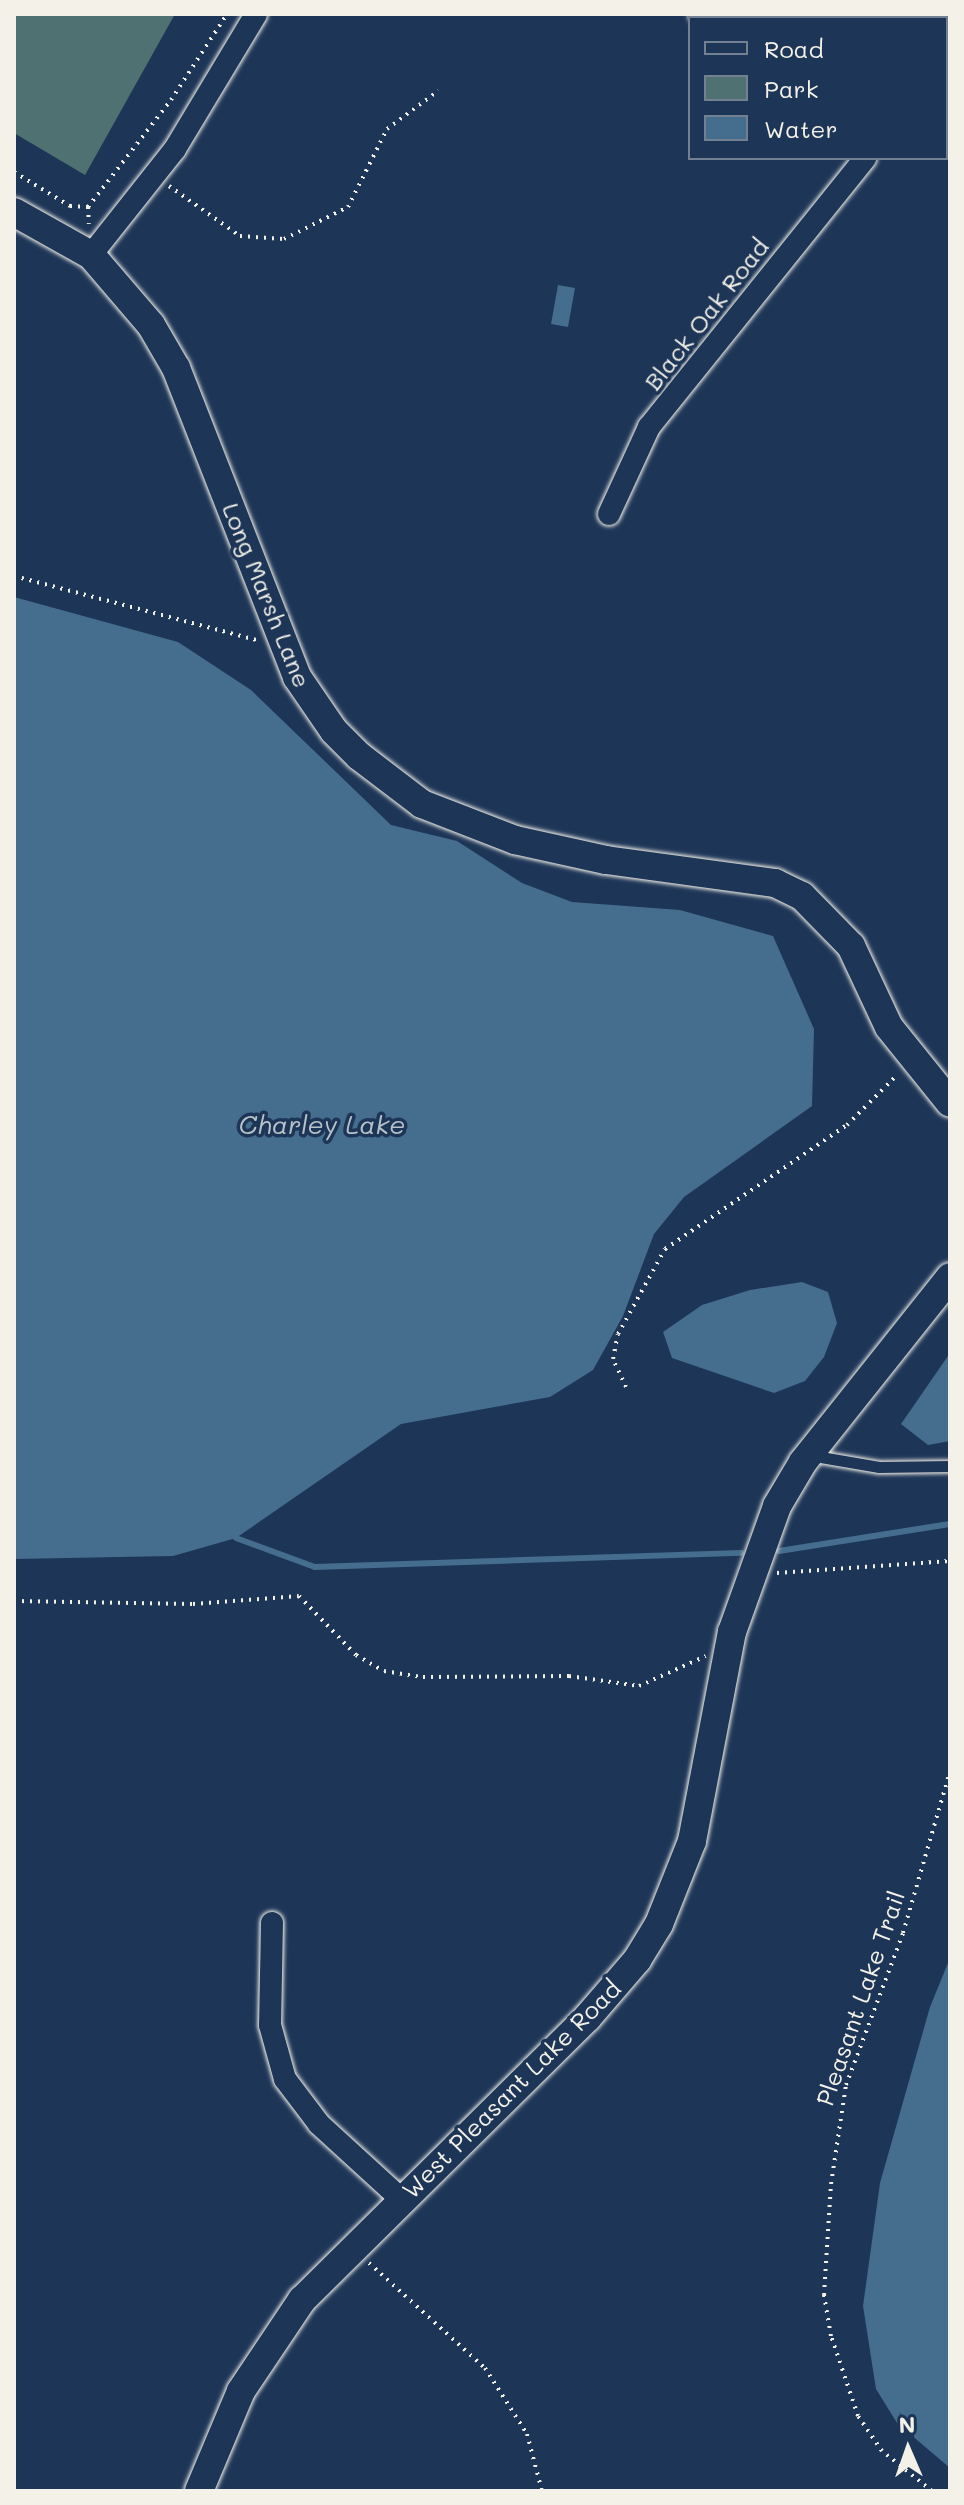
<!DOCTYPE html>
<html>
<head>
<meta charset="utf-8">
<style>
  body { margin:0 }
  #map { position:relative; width:964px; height:2505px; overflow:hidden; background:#1d3557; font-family:Mali,sans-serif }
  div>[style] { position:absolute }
  .green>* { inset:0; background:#507171 }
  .water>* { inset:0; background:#456d8d }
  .stream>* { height:6px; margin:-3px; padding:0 3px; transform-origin:3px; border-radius:3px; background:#456d8d }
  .path>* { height:4px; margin-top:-2px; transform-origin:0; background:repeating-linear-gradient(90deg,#f4f1e8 0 2px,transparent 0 8px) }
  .roads { filter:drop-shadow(0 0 2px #f4f1e8) drop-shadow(0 0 2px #f4f1e8) }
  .service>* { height:11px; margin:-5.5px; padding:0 5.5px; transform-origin:5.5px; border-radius:5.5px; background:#1d3557 }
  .minor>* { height:22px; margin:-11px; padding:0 11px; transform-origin:11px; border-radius:11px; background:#1d3557 }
  .tertiary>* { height:28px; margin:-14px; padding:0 14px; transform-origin:14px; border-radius:14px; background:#1d3557 }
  span { translate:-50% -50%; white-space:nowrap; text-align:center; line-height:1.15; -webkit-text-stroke:7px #1d3557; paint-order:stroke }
  .street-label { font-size:24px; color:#f4f1e8 }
  .water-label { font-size:26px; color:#b7c3c8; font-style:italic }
  .frame { position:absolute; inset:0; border:16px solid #f4f1e8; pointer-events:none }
  .legend { position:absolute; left:688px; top:16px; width:260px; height:144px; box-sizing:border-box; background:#1d3557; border:2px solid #738091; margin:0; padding:10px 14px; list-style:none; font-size:24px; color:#f4f1e8 }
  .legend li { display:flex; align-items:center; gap:16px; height:40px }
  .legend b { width:40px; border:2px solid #738091 }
  .north { position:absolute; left:868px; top:2409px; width:80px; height:80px; -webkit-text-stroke:6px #1d3557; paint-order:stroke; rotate:358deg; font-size:22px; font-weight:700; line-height:32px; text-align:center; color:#f4f1e8 }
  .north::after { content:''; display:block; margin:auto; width:28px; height:36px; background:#f4f1e8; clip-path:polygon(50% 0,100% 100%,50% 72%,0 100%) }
</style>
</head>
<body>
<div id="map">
  <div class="green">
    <i style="clip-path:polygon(14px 14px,175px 14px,85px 175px,14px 133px)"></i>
  </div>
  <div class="water">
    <i style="clip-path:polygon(558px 285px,575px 288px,568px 327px,551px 324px)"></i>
    <i style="clip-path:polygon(14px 597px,178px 642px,251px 690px,391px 825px,457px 841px,522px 883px,572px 902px,680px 910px,773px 936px,814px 1029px,812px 1106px,684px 1197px,654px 1234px,623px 1316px,593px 1370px,550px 1397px,401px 1424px,236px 1538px,173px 1556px,14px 1559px)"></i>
    <i style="clip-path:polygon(802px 1282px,828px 1292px,837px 1323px,824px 1357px,805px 1381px,774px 1393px,672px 1358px,663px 1332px,702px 1305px,750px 1290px)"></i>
    <i style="clip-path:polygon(950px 1353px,950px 1441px,928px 1445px,901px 1424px)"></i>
    <i style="clip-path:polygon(950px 1958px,950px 2468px,897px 2423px,876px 2389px,863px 2306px,880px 2183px,930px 2007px)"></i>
  </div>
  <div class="stream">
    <i style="left:236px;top:1538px;width:84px;rotate:20.2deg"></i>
    <i style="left:315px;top:1567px;width:426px;rotate:-1.9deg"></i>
    <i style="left:779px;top:1551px;width:173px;rotate:-9deg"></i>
  </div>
  <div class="path">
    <i style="left:14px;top:172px;width:66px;rotate:31.3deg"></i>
    <i style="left:70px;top:206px;width:18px;rotate:3deg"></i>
    <i style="left:88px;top:207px;width:135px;rotate:-52.2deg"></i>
    <i style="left:171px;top:100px;width:103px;rotate:-56.9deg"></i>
    <i style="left:169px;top:186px;width:87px;rotate:35.2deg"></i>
    <i style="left:240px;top:236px;width:44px;rotate:3.9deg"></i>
    <i style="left:284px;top:239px;width:72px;rotate:-26.6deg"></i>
    <i style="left:348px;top:207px;width:87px;rotate:-63.4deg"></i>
    <i style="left:387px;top:129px;width:64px;rotate:-36.7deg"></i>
    <i style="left:88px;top:207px;width:17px;rotate:87deg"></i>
    <i style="left:14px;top:576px;width:251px;rotate:14.8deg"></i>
    <i style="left:626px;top:1387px;width:31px;rotate:-115deg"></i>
    <i style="left:613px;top:1359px;width:25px;rotate:-79deg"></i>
    <i style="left:618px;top:1334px;width:97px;rotate:-61.1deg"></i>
    <i style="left:665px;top:1249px;width:220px;rotate:-34.3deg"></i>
    <i style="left:847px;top:1125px;width:71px;rotate:-45deg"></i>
    <i style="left:777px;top:1573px;width:173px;rotate:-4deg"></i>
    <i style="left:14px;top:1601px;width:179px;rotate:1deg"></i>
    <i style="left:193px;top:1604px;width:106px;rotate:-4.3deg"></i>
    <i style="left:299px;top:1596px;width:82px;rotate:46deg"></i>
    <i style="left:356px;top:1655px;width:32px;rotate:30deg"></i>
    <i style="left:384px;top:1671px;width:39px;rotate:9deg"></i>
    <i style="left:423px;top:1677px;width:146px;rotate:-0.4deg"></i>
    <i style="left:569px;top:1676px;width:71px;rotate:8.1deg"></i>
    <i style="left:639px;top:1686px;width:73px;rotate:-24.1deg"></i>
    <i style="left:369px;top:2263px;width:156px;rotate:42.2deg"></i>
    <i style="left:485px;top:2368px;width:78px;rotate:57.5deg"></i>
    <i style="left:527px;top:2434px;width:59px;rotate:75.3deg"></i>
    <i style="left:932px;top:2491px;width:64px;rotate:-141.3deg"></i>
    <i style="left:882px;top:2451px;width:42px;rotate:-124.4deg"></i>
    <i style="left:858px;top:2416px;width:84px;rotate:-108.6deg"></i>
    <i style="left:831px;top:2336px;width:42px;rotate:-99.7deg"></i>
    <i style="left:824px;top:2295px;width:111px;rotate:-86.4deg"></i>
    <i style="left:831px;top:2184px;width:100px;rotate:-81.4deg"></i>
    <i style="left:846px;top:2085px;width:162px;rotate:-69.4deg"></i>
    <i style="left:903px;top:1933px;width:169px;rotate:-73.8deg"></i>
  </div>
  <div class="roads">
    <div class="service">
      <i style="left:809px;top:1455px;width:71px;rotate:9.7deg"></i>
      <i style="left:879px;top:1467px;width:71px;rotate:-0.8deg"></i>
    </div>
    <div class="minor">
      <i style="left:700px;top:14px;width:7px;rotate:34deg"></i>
      <i style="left:946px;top:42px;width:8px;rotate:-60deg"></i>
      <i style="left:946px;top:120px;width:5px;rotate:37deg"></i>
      <i style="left:91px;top:255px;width:135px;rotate:-51.6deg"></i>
      <i style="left:175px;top:149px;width:157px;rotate:-59deg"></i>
      <i style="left:609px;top:514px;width:96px;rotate:-65.3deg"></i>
      <i style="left:649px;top:427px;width:345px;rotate:-51.2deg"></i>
      <i style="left:272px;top:1923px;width:102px;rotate:91.1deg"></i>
      <i style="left:270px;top:2025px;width:56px;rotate:74.5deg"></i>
      <i style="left:285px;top:2079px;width:56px;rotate:52.9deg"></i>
      <i style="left:319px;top:2124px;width:111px;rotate:42.4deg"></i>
    </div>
    <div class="tertiary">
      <i style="left:14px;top:212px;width:88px;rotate:29.2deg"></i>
      <i style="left:91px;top:255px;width:92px;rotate:49.4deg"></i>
      <i style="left:151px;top:325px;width:50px;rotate:59.8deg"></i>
      <i style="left:176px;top:368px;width:332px;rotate:68.6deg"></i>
      <i style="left:297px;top:677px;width:65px;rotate:55.6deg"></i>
      <i style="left:334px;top:731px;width:35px;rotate:45deg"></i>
      <i style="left:359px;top:756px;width:79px;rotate:37.3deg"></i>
      <i style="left:422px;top:804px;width:100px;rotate:21.2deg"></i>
      <i style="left:515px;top:840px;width:93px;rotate:12.4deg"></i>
      <i style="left:606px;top:860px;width:171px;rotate:7.8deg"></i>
      <i style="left:775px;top:883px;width:30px;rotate:26deg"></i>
      <i style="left:802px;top:896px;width:70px;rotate:45.6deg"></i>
      <i style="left:851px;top:946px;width:89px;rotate:64.9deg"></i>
      <i style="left:889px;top:1027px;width:97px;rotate:51.2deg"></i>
      <i style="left:199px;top:2491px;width:108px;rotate:-67.2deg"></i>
      <i style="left:241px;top:2391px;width:110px;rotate:-56.2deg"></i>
      <i style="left:302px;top:2300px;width:401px;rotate:-44.7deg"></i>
      <i style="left:587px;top:2018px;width:77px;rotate:-49.2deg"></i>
      <i style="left:637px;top:1960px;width:42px;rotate:-58.6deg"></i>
      <i style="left:659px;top:1924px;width:89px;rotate:-68.3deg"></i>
      <i style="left:692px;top:1841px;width:213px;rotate:-79.2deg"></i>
      <i style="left:732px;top:1632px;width:134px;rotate:-70.3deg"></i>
      <i style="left:777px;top:1506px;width:51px;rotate:-59.4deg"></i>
      <i style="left:803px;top:1462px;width:236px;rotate:-51.5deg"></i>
    </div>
  </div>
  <div class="street-label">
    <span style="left:706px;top:314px;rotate:-52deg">Black Oak Road</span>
    <span style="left:267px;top:595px;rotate:68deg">Long Marsh Lane</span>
    <span style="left:860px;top:1998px;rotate:-71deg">Pleasant Lake Trail</span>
    <span style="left:511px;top:2089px;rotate:-45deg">West Pleasant Lake Road</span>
  </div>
  <div class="water-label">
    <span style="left:322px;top:1125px">Charley Lake</span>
  </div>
  <div class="frame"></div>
  <ul class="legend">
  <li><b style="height:10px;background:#1d3557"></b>Road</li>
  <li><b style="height:22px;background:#507171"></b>Park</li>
  <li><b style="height:22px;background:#456d8d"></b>Water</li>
  </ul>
  <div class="north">N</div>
</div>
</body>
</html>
